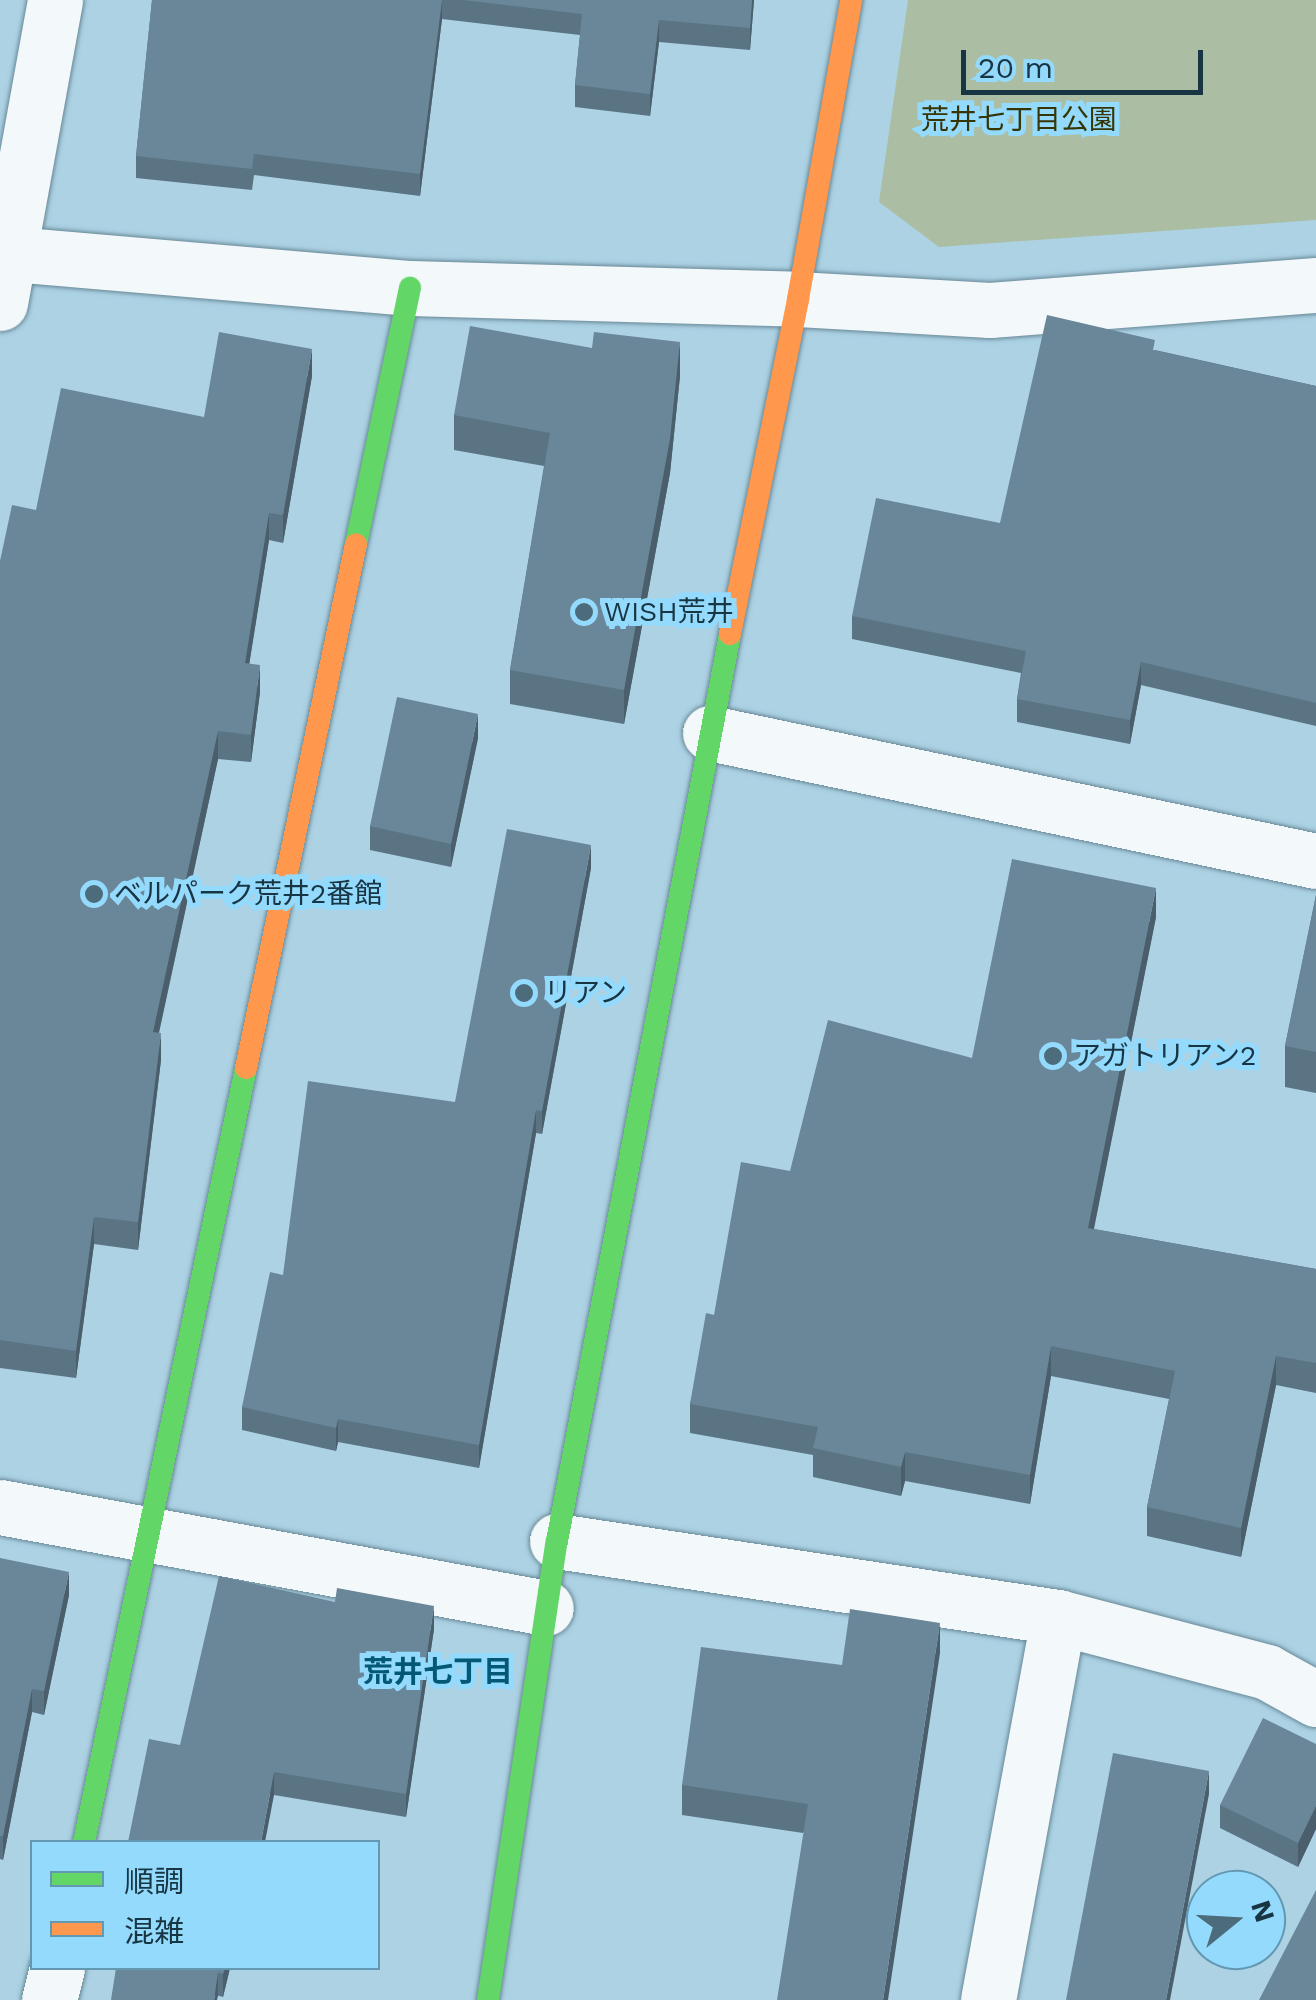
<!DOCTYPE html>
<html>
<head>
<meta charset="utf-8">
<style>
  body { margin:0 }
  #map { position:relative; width:1316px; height:2000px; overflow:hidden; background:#acd2e4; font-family:"Work Sans","Noto Sans JP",sans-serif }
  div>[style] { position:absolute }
  .green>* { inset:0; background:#abbea4 }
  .roads { filter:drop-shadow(0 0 2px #688896) drop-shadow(0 0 2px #688896) }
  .street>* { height:55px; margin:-27.5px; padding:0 27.5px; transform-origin:27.5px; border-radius:27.5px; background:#f3f8fb }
  .fast>* { height:22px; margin:-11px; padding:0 11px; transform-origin:11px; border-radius:11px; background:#63d668 }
  .slow>* { height:22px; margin:-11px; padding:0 11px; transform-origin:11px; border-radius:11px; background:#ff974d }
  .wall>* { inset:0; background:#5a7484 }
  .shaded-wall>* { inset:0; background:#4a5e6b }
  .building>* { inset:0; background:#698799 }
  .dots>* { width:28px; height:28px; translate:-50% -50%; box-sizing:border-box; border:5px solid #94dafc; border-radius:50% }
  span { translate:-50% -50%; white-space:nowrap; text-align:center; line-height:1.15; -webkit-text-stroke:10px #94dafc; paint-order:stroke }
  .park-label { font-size:28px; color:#353505 }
  .poi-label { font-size:28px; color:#183543 }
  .left { translate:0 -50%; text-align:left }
  .neighbourhood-label { font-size:30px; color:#035875; font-weight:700 }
  .legend { position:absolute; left:30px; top:1840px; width:350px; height:130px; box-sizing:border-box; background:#94dafc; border:2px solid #6298b2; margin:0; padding:12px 18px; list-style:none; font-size:30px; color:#183543 }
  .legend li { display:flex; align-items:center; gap:20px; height:50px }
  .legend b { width:50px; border:2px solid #6298b2 }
  .north { position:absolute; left:1186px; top:1870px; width:100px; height:100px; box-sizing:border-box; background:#94dafc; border:2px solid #6298b2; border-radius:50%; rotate:72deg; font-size:28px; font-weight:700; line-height:40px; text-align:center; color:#183543 }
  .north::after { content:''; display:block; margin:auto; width:35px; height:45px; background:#4c6c7b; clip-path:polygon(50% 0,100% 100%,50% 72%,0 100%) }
  .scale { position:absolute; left:961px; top:50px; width:242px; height:45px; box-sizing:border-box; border:5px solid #183543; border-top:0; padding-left:12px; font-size:30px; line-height:35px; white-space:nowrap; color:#183543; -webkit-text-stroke:8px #94dafc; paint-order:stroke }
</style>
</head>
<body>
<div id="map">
  <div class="green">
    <i style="clip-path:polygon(908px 0,1316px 0,1316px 220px,939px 247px,879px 202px)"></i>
  </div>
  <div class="roads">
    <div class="street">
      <i style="left:0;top:253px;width:411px;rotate:4.9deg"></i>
      <i style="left:410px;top:288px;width:388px;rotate:1.6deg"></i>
      <i style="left:798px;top:299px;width:192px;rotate:3.3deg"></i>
      <i style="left:990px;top:310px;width:327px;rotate:-4.4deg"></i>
      <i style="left:0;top:303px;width:308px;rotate:-79.7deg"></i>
      <i style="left:710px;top:733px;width:619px;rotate:11.93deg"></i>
      <i style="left:0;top:1507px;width:555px;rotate:10.48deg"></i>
      <i style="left:557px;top:1541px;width:507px;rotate:8.63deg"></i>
      <i style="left:1058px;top:1617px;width:216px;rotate:14.7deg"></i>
      <i style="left:1267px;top:1672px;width:56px;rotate:28.9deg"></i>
      <i style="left:49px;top:2000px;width:33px;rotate:-76deg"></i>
      <i style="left:988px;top:2000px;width:389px;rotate:-79.6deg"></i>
    </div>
    <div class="fast">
      <i style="left:356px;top:544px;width:262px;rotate:-78.1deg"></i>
      <i style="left:84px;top:1842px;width:791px;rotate:-78.18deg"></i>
      <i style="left:488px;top:2000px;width:464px;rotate:-81.5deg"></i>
      <i style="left:557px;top:1541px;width:923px;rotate:-79.2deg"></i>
    </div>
    <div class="slow">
      <i style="left:730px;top:634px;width:342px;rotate:-78.5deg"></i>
      <i style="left:798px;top:299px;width:304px;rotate:-79.9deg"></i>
      <i style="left:246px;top:1068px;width:535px;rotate:-78.14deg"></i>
    </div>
  </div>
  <div class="wall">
    <i style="clip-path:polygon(152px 0,754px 0,750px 50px,659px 42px,650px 116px,575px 107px,575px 85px,580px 35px,442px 19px,420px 196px,254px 175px,252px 190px,136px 178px,136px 156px)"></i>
    <i style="clip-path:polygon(1155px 350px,1316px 386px,1316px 726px,1141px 685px,1130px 744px,1017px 722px,1017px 699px,1021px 673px,852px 639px,852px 616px,1000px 523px)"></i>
    <i style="clip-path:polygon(312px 376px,283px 543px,269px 540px,249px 664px,260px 692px,251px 762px,218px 759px,159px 1033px,161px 1060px,138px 1250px,94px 1244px,76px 1378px,0 1368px,0 561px,36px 510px,204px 417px)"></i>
    <i style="clip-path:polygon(680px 376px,670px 473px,624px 724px,510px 704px,510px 670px,544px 466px,454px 450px,454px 415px)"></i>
    <i style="clip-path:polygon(478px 738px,451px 867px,370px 850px,370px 826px)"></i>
    <i style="clip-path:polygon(591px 868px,542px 1134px,536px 1133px,479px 1468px,338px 1442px,336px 1451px,242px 1430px,242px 1407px,455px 1102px)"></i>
    <i style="clip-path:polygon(1316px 895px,1316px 1093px,1285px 1087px,1285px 1046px)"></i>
    <i style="clip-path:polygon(1156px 917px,1094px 1229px,1316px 1269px,1316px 1393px,1276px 1385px,1241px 1557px,1147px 1536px,1147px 1507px,1169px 1399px,1051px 1376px,1030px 1504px,905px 1481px,901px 1496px,813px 1477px,813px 1455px,690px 1433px,690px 1404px,714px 1315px,972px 1058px)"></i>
    <i style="clip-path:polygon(0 1558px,69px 1595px,44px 1715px,32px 1712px,3px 1860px,0 1859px)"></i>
    <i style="clip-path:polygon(434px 1629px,406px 1817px,274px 1795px,180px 1745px)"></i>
    <i style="clip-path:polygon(940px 1653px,803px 1833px,682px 1815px,682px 1785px,842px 1665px)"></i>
    <i style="clip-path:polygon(1316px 1744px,1316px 1829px,1298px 1867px,1220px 1828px,1220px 1805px)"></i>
    <i style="clip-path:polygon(116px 1968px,230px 1968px,223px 1997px)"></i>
  </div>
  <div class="shaded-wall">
    <i style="clip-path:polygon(442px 0,442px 19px,420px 196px,420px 174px)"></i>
    <i style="clip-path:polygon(752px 0,754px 0,750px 50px,750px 28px)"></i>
    <i style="clip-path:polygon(659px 20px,659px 42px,650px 116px,650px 94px)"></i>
    <i style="clip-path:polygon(680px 342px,680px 376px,670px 473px,624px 724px,624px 690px)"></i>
    <i style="clip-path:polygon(312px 349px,312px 376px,283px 543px,283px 515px)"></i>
    <i style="clip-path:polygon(269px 513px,269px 540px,245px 691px,245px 663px)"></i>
    <i style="clip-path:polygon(1141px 662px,1141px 685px,1130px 744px,1130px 720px)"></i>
    <i style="clip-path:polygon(260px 665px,260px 692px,251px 762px,251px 735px)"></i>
    <i style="clip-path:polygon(478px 714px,478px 738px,451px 867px,451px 844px)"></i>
    <i style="clip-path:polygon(218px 731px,218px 759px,153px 1059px,153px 1032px)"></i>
    <i style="clip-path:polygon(591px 845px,591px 868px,542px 1134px,542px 1111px)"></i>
    <i style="clip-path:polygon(1156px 888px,1156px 917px,1088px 1257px,1088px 1228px)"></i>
    <i style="clip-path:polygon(161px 1033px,161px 1060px,138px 1250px,138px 1222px)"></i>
    <i style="clip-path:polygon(536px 1110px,536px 1133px,479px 1468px,479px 1445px)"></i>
    <i style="clip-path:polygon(94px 1217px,94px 1244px,76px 1378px,76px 1351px)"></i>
    <i style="clip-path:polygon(1051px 1346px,1051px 1376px,1030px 1504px,1030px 1475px)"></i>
    <i style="clip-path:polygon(1276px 1356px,1276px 1385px,1241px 1557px,1241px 1528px)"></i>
    <i style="clip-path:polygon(338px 1419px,338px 1442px,336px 1451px,336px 1428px)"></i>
    <i style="clip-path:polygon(905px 1452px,905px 1481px,901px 1496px,901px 1467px)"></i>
    <i style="clip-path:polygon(69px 1572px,69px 1595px,44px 1715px,44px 1691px)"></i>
    <i style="clip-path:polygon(434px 1606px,434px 1629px,406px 1817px,406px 1794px)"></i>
    <i style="clip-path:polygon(940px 1623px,940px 1653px,888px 2000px,883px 2000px)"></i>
    <i style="clip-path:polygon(32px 1689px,32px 1712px,3px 1860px,3px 1836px)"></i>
    <i style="clip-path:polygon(1209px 1771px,1209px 1794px,1170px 2000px,1166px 2000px)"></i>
    <i style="clip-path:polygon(274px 1772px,274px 1795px,265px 1842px,261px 1842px)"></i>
    <i style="clip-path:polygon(1316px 1806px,1316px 1829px,1298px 1867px,1298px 1843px)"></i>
    <i style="clip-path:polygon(225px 1968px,230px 1968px,223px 1997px,223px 1974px)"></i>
    <i style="clip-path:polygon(218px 1972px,218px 1996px,217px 2000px,214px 2000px)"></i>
  </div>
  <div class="building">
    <i style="clip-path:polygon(152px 0,442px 0,420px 174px,254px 154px,252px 169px,136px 156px)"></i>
    <i style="clip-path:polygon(463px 0,752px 0,750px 28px,659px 20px,650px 94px,575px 85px,582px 14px)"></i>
    <i style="clip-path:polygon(1047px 315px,1155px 340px,1153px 350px,1316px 386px,1316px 703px,1141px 662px,1130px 720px,1017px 699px,1026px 651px,852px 616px,876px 498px,1000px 523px)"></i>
    <i style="clip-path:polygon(470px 326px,592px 348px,594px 332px,680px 342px,670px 439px,624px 690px,510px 670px,550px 433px,454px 415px)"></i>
    <i style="clip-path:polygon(219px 332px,312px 349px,283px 515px,269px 513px,245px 663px,260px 665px,251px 735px,218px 731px,153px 1032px,161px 1033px,138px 1222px,94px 1217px,76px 1351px,0 1340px,0 561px,12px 505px,36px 510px,61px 388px,204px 417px)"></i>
    <i style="clip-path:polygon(397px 697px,478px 714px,451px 844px,370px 826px)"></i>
    <i style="clip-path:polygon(507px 829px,591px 845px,542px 1111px,536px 1110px,479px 1445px,338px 1419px,336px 1428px,242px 1407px,270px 1272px,283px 1275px,308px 1081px,455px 1102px)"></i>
    <i style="clip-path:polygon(1012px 859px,1156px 888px,1088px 1228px,1316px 1269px,1316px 1363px,1276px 1356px,1241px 1528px,1147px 1507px,1175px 1371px,1051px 1346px,1030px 1475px,905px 1452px,901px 1467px,813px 1448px,818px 1427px,690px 1404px,706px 1313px,714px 1315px,741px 1162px,790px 1171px,828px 1020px,972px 1058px)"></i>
    <i style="clip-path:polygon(1316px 895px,1316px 1052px,1285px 1046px)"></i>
    <i style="clip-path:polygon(0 1558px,69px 1572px,44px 1691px,32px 1689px,3px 1836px,0 1836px)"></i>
    <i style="clip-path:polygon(219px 1576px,335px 1602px,337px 1588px,434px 1606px,406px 1794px,274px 1772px,261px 1842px,128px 1842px,149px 1739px,180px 1745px)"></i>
    <i style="clip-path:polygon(850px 1609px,940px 1623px,883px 2000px,777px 2000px,808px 1804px,682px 1785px,701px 1647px,842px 1665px)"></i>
    <i style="clip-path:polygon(1263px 1718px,1316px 1744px,1316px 1806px,1298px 1843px,1220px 1805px)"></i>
    <i style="clip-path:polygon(1113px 1753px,1209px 1771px,1166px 2000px,1066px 2000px)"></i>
    <i style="clip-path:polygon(1316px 1890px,1316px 2000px,1259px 2000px)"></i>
    <i style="clip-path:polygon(116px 1968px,225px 1968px,223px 1974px,218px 1972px,214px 2000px,111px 2000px)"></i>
  </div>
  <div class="dots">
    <i style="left:584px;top:612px;background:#4c6c7b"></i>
    <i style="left:94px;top:894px;background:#4c6c7b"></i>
    <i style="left:524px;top:993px;background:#4c6c7b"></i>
    <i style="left:1053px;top:1056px;background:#4c6c7b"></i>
  </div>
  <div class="park-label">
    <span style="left:1019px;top:120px">荒井七丁目公園</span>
  </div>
  <div class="poi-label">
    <span class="left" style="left:604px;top:612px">WISH荒井</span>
    <span class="left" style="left:114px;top:894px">ベルパーク荒井2番館</span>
    <span class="left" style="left:544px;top:993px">リアン</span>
    <span class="left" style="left:1073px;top:1056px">アガトリアン2</span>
  </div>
  <div class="neighbourhood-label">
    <span style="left:438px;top:1672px">荒井七丁目</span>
  </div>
  <ul class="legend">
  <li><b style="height:12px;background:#63d668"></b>順調</li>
  <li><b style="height:12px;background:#ff974d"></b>混雑</li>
  </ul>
  <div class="north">N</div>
  <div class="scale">20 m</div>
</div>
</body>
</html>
